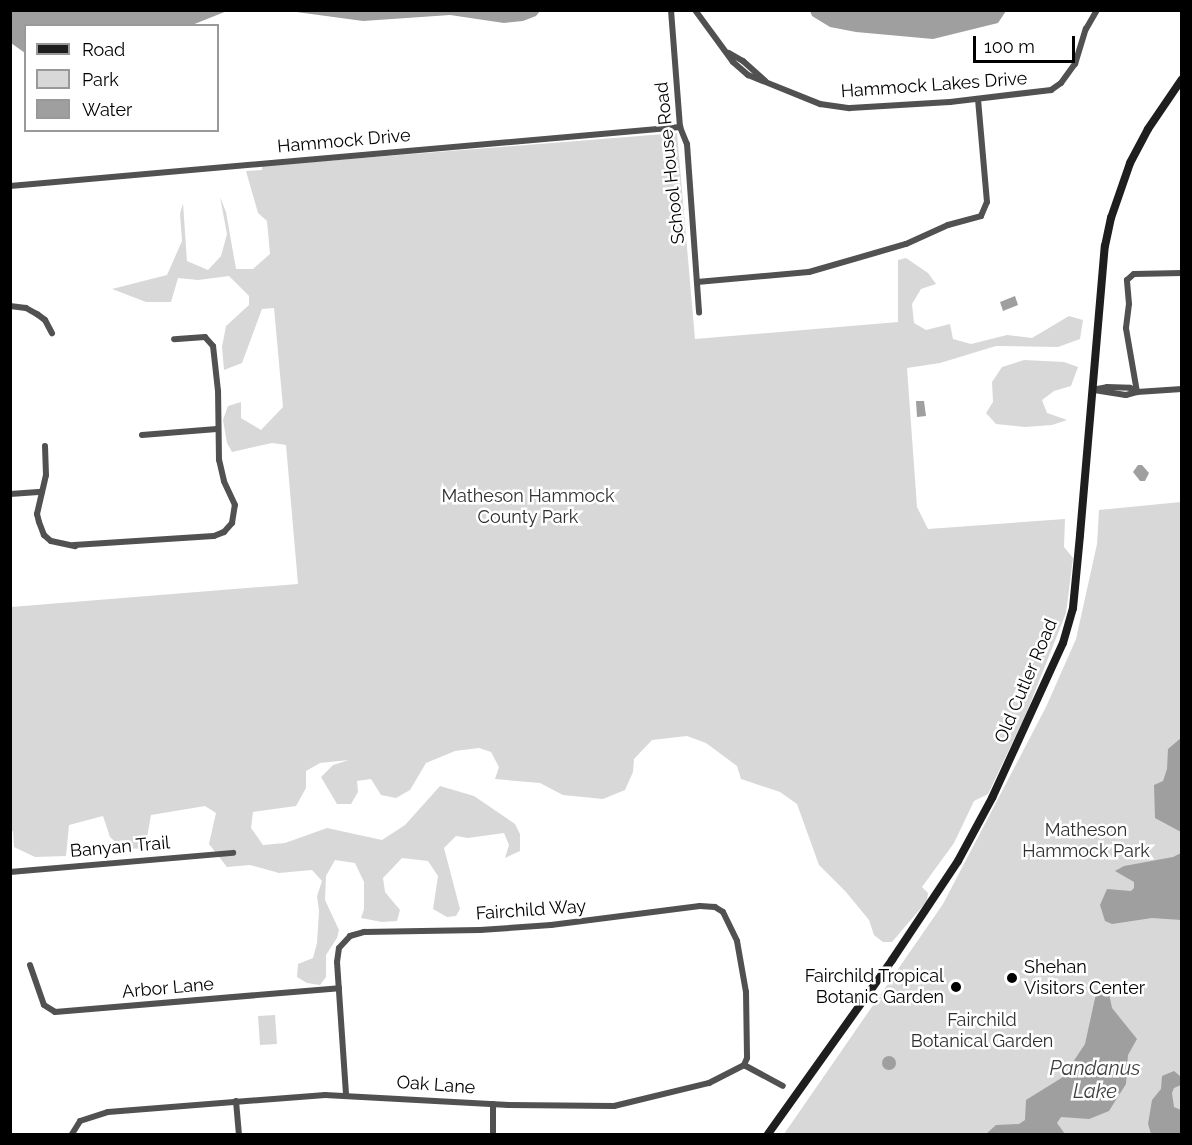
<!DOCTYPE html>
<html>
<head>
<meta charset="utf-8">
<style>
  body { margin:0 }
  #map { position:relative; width:1192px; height:1145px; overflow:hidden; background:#fff; font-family:Raleway,sans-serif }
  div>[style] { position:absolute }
  .green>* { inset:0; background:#d8d8d8 }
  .water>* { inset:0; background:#9f9f9f }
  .round { border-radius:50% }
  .minor>* { height:6px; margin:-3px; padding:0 3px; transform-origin:3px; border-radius:3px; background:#515151 }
  .secondary>* { height:8px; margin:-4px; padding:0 4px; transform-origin:4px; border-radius:4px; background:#1e1e1e }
  .dots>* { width:16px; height:16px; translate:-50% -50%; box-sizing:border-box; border:3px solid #fff; border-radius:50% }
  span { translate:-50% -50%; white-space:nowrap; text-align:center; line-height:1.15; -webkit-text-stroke:5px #fff; paint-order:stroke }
  .street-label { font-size:18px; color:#000 }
  .park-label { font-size:18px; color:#2f2f2f }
  .poi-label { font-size:18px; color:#000 }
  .left { translate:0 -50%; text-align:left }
  .right { translate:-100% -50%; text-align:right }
  .water-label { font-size:20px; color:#404040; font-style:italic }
  .frame { position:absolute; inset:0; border:12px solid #000; pointer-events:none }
  .legend { position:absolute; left:24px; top:24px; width:195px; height:108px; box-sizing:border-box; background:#fff; border:2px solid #999; margin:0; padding:8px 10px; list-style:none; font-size:18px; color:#000 }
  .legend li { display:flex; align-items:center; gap:12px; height:30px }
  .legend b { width:30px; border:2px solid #999 }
  .scale { position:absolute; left:973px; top:36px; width:102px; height:27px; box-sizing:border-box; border:3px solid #000; border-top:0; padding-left:8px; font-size:18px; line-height:21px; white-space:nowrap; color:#000; -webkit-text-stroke:4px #fff; paint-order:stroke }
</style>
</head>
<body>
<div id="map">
  <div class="green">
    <i style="clip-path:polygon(677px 133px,695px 339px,898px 322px,898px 260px,906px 258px,928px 273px,936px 284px,921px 289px,912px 304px,914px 323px,926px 330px,950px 324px,953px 339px,971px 344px,1007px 335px,1032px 338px,1069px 316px,1083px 320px,1080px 339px,1058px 347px,996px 346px,940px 363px,907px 368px,917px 507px,928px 529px,1065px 519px,1064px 547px,1073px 558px,1066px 613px,1026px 714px,988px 794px,974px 801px,954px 843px,922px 887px,928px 893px,927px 901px,892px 942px,883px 942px,874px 935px,869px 920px,846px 892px,819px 865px,797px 804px,780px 792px,741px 779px,737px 766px,706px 743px,687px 736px,652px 740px,634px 759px,633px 772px,625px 790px,603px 799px,563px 795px,540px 783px,495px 779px,499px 767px,491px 752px,479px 748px,455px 751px,426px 763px,410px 790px,396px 798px,381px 795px,371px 779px,357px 781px,358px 792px,351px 804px,337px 804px,321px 777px,333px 765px,349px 760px,320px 763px,306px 771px,306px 788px,296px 806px,253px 812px,251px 828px,263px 845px,285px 843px,327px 828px,382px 840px,405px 825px,440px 786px,474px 796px,515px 824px,520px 834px,520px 851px,505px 858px,509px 845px,504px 833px,468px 838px,456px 836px,444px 848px,460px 909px,456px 916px,447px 917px,433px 909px,438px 876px,428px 861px,402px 858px,383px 878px,385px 892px,400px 910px,397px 921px,382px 922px,361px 918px,364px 909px,364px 882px,355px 863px,335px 860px,326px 876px,325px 900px,339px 930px,337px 938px,326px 955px,326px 977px,320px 985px,307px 983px,297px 977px,298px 964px,313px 958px,317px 943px,319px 911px,317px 896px,322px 881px,312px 870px,279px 873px,250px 865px,227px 867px,209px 844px,216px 813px,205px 806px,151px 815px,145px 849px,122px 848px,110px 837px,103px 816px,69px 825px,66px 856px,35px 857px,14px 847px,13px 831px,11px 831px,11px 607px,298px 584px,286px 445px,272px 443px,232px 452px,227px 443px,223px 420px,228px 406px,241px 402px,241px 418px,261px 430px,283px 407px,274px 308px,262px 309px,242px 363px,224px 370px,222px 347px,226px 326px,249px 305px,249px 296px,229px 276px,198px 280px,178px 278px,171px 302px,146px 302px,112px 289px,167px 275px,182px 241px,180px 214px,183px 203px,187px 261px,208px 270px,221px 256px,227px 234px,220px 197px,226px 212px,236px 269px,253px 269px,270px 254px,267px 221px,258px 213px,246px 171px,262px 170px,262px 166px)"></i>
    <i style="clip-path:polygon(1024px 360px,1064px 362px,1078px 367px,1071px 386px,1054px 391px,1042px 400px,1047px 413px,1067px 420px,1052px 425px,1025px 427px,996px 424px,986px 413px,993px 402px,992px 382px,1002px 367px)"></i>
    <i style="clip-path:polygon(1181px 502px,1181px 1134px,784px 1134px,943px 904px,1046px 707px,1076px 639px,1097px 544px,1099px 510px)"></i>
    <i style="clip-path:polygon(275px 1015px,277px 1044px,260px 1045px,258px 1016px)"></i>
  </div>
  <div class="water">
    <i style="clip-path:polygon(10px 11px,11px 10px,227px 11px,192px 25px,26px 26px,25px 53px,11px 43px)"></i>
    <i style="clip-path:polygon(289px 11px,540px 10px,540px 11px,536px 16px,523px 21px,504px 23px,450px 15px,363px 21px)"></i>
    <i style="clip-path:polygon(810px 11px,1006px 11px,998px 23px,933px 39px,856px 32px,830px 27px,812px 16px)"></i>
    <i style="clip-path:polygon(1015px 296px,1018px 305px,1003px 311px,1000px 302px)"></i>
    <i style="clip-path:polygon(916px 401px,924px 401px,926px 416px,917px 417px)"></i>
    <i style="clip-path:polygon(1138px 465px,1142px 465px,1149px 473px,1145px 481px,1140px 481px,1133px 472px)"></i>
    <i style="clip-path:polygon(1181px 738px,1182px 738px,1181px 832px,1155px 818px,1154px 785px,1163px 781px,1167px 769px,1168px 749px)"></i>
    <i style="clip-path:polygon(1181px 853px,1181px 920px,1152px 918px,1112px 924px,1105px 921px,1100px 905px,1107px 889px,1131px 891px,1134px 888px,1134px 882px,1115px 871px,1124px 866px,1173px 857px)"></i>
    <i style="clip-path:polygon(1107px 984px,1112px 1008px,1137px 1039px,1128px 1055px,1126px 1084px,1109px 1111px,1089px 1119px,1061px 1117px,1057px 1123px,1065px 1134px,986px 1134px,996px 1125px,1019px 1124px,1025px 1120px,1026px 1100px,1063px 1077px,1085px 1044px,1097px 989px)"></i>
    <i class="round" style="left:882px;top:1056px;width:14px;height:14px"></i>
    <i style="clip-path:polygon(1174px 1071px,1181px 1077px,1181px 1085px,1174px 1088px,1172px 1093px,1174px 1107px,1181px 1110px,1181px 1134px,1151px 1134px,1148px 1124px,1152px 1100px,1161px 1089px,1162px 1076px)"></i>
  </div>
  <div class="minor">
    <i style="left:671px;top:10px;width:117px;rotate:85.6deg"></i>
    <i style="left:680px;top:127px;width:18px;rotate:68deg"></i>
    <i style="left:687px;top:144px;width:169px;rotate:85.9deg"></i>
    <i style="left:695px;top:10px;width:64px;rotate:53.8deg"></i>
    <i style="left:733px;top:62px;width:20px;rotate:41deg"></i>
    <i style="left:748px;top:75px;width:78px;rotate:21.9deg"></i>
    <i style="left:820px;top:104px;width:30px;rotate:8deg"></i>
    <i style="left:850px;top:108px;width:100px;rotate:-3.4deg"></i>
    <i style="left:950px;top:102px;width:102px;rotate:-6.8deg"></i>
    <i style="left:1051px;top:90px;width:12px;rotate:-35deg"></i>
    <i style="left:1061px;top:83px;width:24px;rotate:-54deg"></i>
    <i style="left:1075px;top:64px;width:37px;rotate:-73deg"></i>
    <i style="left:1086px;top:29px;width:22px;rotate:-60deg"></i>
    <i style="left:729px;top:53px;width:16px;rotate:30deg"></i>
    <i style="left:743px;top:61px;width:30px;rotate:42deg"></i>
    <i style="left:10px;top:186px;width:673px;rotate:-5.03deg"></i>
    <i style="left:697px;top:282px;width:112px;rotate:-5.1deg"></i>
    <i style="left:809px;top:272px;width:101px;rotate:-16.1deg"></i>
    <i style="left:906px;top:244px;width:46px;rotate:-24.3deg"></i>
    <i style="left:948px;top:225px;width:34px;rotate:-15deg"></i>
    <i style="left:981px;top:216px;width:15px;rotate:-67deg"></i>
    <i style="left:987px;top:202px;width:103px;rotate:-95deg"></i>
    <i style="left:10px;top:306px;width:16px;rotate:7deg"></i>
    <i style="left:26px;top:308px;width:13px;rotate:29deg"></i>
    <i style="left:37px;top:314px;width:10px;rotate:37deg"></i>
    <i style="left:45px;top:320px;width:15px;rotate:62deg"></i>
    <i style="left:1097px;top:389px;width:10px;rotate:-11deg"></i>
    <i style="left:1107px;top:387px;width:23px;rotate:2deg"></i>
    <i style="left:1130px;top:388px;width:8px;rotate:30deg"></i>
    <i style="left:1094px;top:390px;width:32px;rotate:9deg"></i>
    <i style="left:1126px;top:395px;width:11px;rotate:-15deg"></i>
    <i style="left:1137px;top:392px;width:45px;rotate:-3.8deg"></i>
    <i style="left:1137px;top:392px;width:65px;rotate:-99.8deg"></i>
    <i style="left:1126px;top:328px;width:24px;rotate:-83deg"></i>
    <i style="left:1129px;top:304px;width:24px;rotate:-95deg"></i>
    <i style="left:1127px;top:280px;width:9px;rotate:-41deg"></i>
    <i style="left:1134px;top:274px;width:48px;rotate:-1.2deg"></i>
    <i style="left:142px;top:435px;width:75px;rotate:-4.6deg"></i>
    <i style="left:45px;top:446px;width:29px;rotate:88deg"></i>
    <i style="left:46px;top:475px;width:40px;rotate:103deg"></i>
    <i style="left:37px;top:514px;width:8px;rotate:76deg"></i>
    <i style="left:39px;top:522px;width:14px;rotate:69deg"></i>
    <i style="left:44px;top:535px;width:9px;rotate:41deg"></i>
    <i style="left:51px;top:541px;width:25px;rotate:12deg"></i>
    <i style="left:10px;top:494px;width:32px;rotate:-4deg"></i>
    <i style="left:74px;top:545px;width:140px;rotate:-3.7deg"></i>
    <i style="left:214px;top:536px;width:11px;rotate:-22deg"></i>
    <i style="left:224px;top:532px;width:12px;rotate:-48deg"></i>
    <i style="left:232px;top:523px;width:18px;rotate:-81deg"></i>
    <i style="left:235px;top:505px;width:26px;rotate:-115deg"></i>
    <i style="left:224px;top:481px;width:22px;rotate:-103deg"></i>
    <i style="left:219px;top:460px;width:69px;rotate:-90.8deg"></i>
    <i style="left:218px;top:391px;width:45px;rotate:-96.3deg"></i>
    <i style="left:213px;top:346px;width:12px;rotate:-132deg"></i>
    <i style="left:205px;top:337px;width:31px;rotate:176deg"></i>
    <i style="left:10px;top:872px;width:224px;rotate:-4.9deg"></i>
    <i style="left:30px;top:965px;width:42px;rotate:70.7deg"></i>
    <i style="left:44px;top:1005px;width:13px;rotate:32deg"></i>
    <i style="left:55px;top:1012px;width:285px;rotate:-4.8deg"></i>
    <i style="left:744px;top:1065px;width:44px;rotate:28.3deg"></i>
    <i style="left:346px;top:1094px;width:132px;rotate:-93.9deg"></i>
    <i style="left:337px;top:962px;width:14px;rotate:-82deg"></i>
    <i style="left:339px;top:948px;width:16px;rotate:-47deg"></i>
    <i style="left:350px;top:936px;width:15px;rotate:-16deg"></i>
    <i style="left:364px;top:932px;width:116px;rotate:-1deg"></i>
    <i style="left:480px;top:930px;width:71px;rotate:-4deg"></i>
    <i style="left:551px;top:925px;width:150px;rotate:-7.3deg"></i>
    <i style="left:700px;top:906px;width:15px;rotate:4deg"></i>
    <i style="left:715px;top:907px;width:9px;rotate:32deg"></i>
    <i style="left:723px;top:912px;width:32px;rotate:64deg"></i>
    <i style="left:737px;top:941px;width:52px;rotate:80deg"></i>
    <i style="left:746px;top:992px;width:66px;rotate:89.1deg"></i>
    <i style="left:747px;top:1058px;width:8px;rotate:113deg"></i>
    <i style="left:236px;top:1101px;width:33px;rotate:85deg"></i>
    <i style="left:72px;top:1134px;width:15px;rotate:-58deg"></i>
    <i style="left:80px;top:1121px;width:29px;rotate:-18deg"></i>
    <i style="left:108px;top:1112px;width:218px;rotate:-4.5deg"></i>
    <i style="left:325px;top:1095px;width:184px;rotate:3.1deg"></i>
    <i style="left:509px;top:1105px;width:105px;rotate:0.5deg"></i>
    <i style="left:614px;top:1106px;width:98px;rotate:-13.6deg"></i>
    <i style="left:709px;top:1083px;width:39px;rotate:-27deg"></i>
    <i style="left:493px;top:1134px;width:30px;rotate:-90deg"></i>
  </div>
  <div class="secondary">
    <i style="left:768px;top:1134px;width:214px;rotate:-54.5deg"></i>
    <i style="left:892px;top:960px;width:119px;rotate:-56.3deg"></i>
    <i style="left:958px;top:861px;width:72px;rotate:-61.6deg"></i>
    <i style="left:992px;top:798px;width:170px;rotate:-65.4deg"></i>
    <i style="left:1063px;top:643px;width:36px;rotate:-74deg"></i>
    <i style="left:1073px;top:608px;width:73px;rotate:-84.5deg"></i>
    <i style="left:1080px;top:535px;width:290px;rotate:-85.1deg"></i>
    <i style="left:1105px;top:246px;width:29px;rotate:-78deg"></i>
    <i style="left:1111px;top:218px;width:58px;rotate:-70.9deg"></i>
    <i style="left:1130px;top:163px;width:38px;rotate:-62deg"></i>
    <i style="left:1148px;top:129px;width:60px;rotate:-55.8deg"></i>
  </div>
  <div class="dots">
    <i style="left:1012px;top:978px;background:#000"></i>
    <i style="left:956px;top:987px;background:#000"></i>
  </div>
  <div class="street-label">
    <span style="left:934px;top:85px;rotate:-4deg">Hammock Lakes Drive</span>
    <span style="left:344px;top:141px;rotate:-5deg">Hammock Drive</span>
    <span style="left:670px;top:163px;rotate:-96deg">School House Road</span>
    <span style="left:1026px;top:681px;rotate:-67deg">Old Cutler Road</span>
    <span style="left:120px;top:847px;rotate:-5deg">Banyan Trail</span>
    <span style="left:531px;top:910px;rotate:-4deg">Fairchild Way</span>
    <span style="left:168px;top:988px;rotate:-5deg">Arbor Lane</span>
    <span style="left:436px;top:1085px;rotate:4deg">Oak Lane</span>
  </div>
  <div class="park-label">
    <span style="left:528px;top:507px">Matheson Hammock<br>County Park</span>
    <span style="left:1086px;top:841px">Matheson<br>Hammock Park</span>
    <span style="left:982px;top:1031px">Fairchild<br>Botanical Garden</span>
  </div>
  <div class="poi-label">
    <span class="left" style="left:1024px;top:978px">Shehan<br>Visitors Center</span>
    <span class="right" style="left:944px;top:987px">Fairchild Tropical<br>Botanic Garden</span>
  </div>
  <div class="water-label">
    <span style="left:1095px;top:1080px">Pandanus<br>Lake</span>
  </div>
  <div class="frame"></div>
  <ul class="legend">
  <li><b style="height:8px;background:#1e1e1e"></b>Road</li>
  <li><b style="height:16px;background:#d8d8d8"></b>Park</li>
  <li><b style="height:16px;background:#9f9f9f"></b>Water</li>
  </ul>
  <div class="scale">100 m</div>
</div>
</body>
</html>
